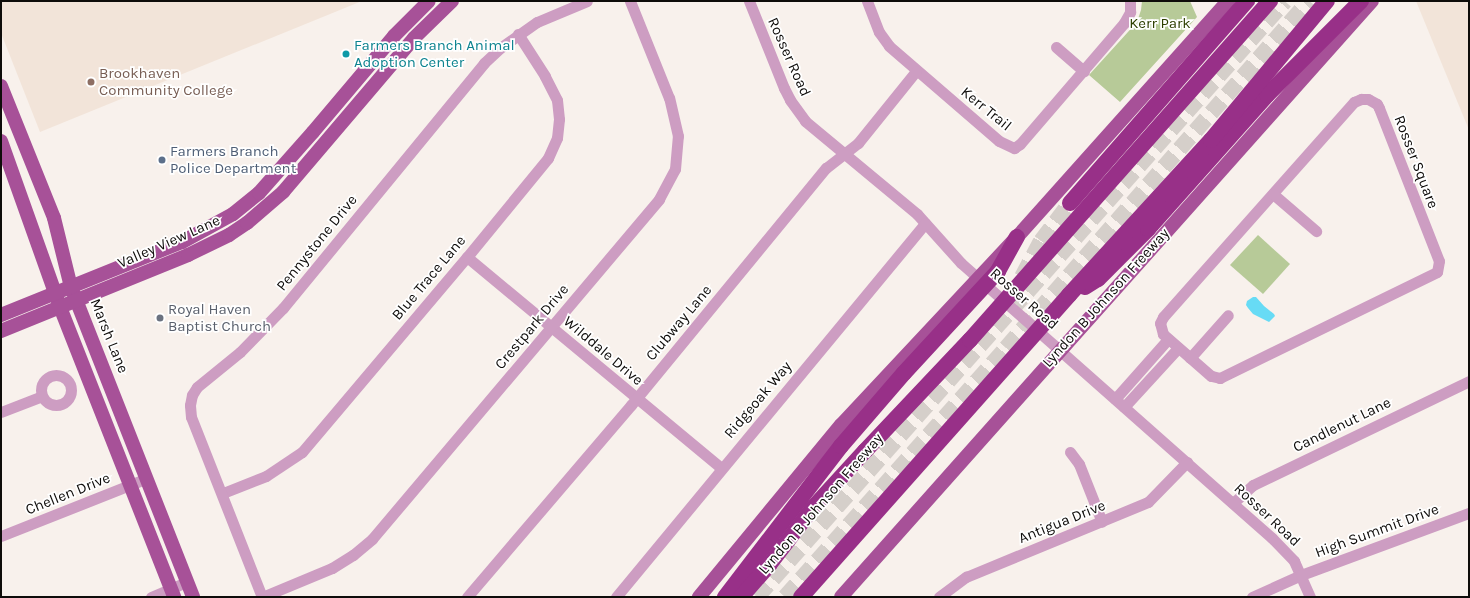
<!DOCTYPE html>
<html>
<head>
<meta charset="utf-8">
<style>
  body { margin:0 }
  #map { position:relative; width:1470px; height:598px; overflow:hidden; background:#f8f1ec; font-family:Karla,sans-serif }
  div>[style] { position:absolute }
  .built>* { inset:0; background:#f2e4d9 }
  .green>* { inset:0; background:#b7ca98 }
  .water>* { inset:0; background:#67dbf5 }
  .highway-tunnel>* { height:16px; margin-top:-8px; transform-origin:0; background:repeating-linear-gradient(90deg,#d5cfca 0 16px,transparent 0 24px) }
  .minor>* { height:11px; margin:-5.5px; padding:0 5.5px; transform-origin:5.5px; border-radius:5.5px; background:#cd9dc2 }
  .minor>.ring { margin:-5.5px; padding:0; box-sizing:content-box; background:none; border:11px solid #cd9dc2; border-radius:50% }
  .major>* { height:14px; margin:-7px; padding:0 7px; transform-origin:7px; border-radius:7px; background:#a75198 }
  .highway>* { height:16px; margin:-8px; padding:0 8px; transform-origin:8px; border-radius:8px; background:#983088 }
  .dots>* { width:11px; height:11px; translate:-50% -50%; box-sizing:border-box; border:2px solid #fff; border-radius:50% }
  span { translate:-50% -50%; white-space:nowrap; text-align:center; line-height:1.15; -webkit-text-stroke:3.5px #fff; paint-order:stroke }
  .park-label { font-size:15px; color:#2d3e01 }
  .culture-label { font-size:15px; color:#0d838f }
  .left { translate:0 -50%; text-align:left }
  .street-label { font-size:15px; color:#0e0c0a }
  .education-label { font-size:15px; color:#785e54 }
  .service-label { font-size:15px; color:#4e5e75 }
  .worship-label { font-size:15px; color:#5b616d }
  .frame { position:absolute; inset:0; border:2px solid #0e0c0a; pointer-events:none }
</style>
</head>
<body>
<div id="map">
  <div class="built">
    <i style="clip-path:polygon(1px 1px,362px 1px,40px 132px,1px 33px)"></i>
    <i style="clip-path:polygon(1416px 1px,1469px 1px,1469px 130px)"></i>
  </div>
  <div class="green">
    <i style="clip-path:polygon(1142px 1px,1190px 1px,1197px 17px,1120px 102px,1089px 75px,1137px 22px,1141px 10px)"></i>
    <i style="clip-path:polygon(1258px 235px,1290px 264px,1263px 294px,1230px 265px)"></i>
  </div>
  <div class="water">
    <i style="clip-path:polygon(1253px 297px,1256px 297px,1264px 306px,1274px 314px,1275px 316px,1269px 322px,1253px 314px,1248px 308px,1246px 305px,1247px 301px)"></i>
  </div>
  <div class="highway-tunnel">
    <i style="left:1022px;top:277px;width:41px;rotate:-62.2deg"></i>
    <i style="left:1041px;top:241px;width:48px;rotate:-52.7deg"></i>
    <i style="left:757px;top:597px;width:796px;rotate:-48.46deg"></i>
    <i style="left:785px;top:597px;width:333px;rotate:-48.4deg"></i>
    <i style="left:1006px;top:348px;width:461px;rotate:-48.9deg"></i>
  </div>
  <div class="minor">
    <i style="left:749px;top:1px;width:94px;rotate:68.1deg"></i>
    <i style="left:784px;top:88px;width:13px;rotate:63deg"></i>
    <i style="left:790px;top:100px;width:26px;rotate:54deg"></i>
    <i style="left:805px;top:121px;width:146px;rotate:39.7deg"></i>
    <i style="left:917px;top:214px;width:66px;rotate:48.1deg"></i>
    <i style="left:961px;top:263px;width:415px;rotate:41.5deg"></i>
    <i style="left:1272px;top:538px;width:32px;rotate:46deg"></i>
    <i style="left:1294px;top:561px;width:39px;rotate:66deg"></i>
    <i style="left:867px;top:1px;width:33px;rotate:69deg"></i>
    <i style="left:879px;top:32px;width:17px;rotate:54deg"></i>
    <i style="left:889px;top:46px;width:145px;rotate:40.8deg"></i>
    <i style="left:999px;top:141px;width:17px;rotate:25deg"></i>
    <i style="left:1014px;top:148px;width:7px;rotate:-34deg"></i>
    <i style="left:1020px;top:144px;width:160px;rotate:-49.3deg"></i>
    <i style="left:1124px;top:23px;width:13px;rotate:-61deg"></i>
    <i style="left:1130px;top:12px;width:11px;rotate:-90deg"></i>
    <i style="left:1056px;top:47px;width:37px;rotate:41deg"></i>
    <i style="left:1361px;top:99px;width:7px"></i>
    <i style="left:1368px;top:99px;width:10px;rotate:29deg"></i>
    <i style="left:1377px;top:104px;width:4px;rotate:63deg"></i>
    <i style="left:1379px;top:108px;width:164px;rotate:68.6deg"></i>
    <i style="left:1439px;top:261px;width:11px;rotate:100deg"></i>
    <i style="left:1437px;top:272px;width:242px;rotate:154deg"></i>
    <i style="left:1220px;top:378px;width:9px;rotate:-167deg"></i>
    <i style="left:1211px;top:376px;width:64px;rotate:-138.8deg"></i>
    <i style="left:1163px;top:334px;width:11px;rotate:-105deg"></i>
    <i style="left:1160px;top:323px;width:7px;rotate:-63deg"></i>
    <i style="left:1163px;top:317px;width:288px;rotate:-48.4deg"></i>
    <i style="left:1354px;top:102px;width:8px;rotate:-23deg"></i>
    <i style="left:1273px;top:194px;width:57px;rotate:40.7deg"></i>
    <i style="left:467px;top:257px;width:330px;rotate:39.7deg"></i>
    <i style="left:1190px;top:358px;width:57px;rotate:-48.5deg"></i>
    <i class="ring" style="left:41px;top:375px;width:19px;height:19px"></i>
    <i style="left:1115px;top:399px;width:80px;rotate:-48.5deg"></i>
    <i style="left:1124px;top:407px;width:80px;rotate:-47.5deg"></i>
    <i style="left:1px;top:412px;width:44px;rotate:-21.3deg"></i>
    <i style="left:1070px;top:452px;width:15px;rotate:53deg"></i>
    <i style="left:1079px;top:464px;width:62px;rotate:68.4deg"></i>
    <i style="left:223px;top:493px;width:46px;rotate:-21.6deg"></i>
    <i style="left:266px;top:476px;width:43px;rotate:-33.7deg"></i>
    <i style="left:302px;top:452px;width:255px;rotate:-49.8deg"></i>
    <i style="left:467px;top:257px;width:128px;rotate:-50.7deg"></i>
    <i style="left:548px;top:158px;width:22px;rotate:-66deg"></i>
    <i style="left:557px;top:138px;width:19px;rotate:-84deg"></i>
    <i style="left:559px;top:119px;width:19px;rotate:-96deg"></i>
    <i style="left:557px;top:100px;width:27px;rotate:-117deg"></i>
    <i style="left:545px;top:76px;width:50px;rotate:-122.7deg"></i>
    <i style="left:1233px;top:503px;width:27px;rotate:-42deg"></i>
    <i style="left:1253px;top:485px;width:240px;rotate:-25.7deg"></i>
    <i style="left:1px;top:536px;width:155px;rotate:-21.6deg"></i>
    <i style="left:151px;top:597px;width:39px;rotate:-23deg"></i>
    <i style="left:262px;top:597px;width:76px;rotate:-22.5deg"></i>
    <i style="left:332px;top:568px;width:25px;rotate:-32deg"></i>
    <i style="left:353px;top:555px;width:25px;rotate:-40deg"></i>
    <i style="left:372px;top:539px;width:445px;rotate:-49.8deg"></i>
    <i style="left:659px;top:199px;width:34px;rotate:-62deg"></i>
    <i style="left:675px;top:169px;width:33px;rotate:-85deg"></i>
    <i style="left:678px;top:136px;width:39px;rotate:-103deg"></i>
    <i style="left:669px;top:98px;width:105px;rotate:-111.9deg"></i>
    <i style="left:262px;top:597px;width:193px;rotate:-111.5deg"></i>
    <i style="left:191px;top:417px;width:12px;rotate:-95deg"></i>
    <i style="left:190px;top:405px;width:10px;rotate:-79deg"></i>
    <i style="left:192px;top:395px;width:9px;rotate:-58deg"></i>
    <i style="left:197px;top:387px;width:55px;rotate:-39.1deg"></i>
    <i style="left:240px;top:352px;width:62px;rotate:-45.7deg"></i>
    <i style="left:283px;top:308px;width:317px;rotate:-50.6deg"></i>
    <i style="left:484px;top:63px;width:22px;rotate:-43deg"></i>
    <i style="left:500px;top:48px;width:45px;rotate:-35.1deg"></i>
    <i style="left:537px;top:22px;width:54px;rotate:-22.8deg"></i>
    <i style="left:467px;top:597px;width:253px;rotate:-49.5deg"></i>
    <i style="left:631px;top:405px;width:307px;rotate:-50.6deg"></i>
    <i style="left:826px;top:168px;width:41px;rotate:-38deg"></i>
    <i style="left:858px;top:143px;width:92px;rotate:-51.1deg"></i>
    <i style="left:616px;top:597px;width:485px;rotate:-50.4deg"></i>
    <i style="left:939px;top:597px;width:34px;rotate:-37deg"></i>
    <i style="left:966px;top:577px;width:197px;rotate:-22.4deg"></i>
    <i style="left:1148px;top:502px;width:56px;rotate:-45.7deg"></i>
    <i style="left:1252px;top:597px;width:54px;rotate:-24.2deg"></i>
    <i style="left:1301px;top:575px;width:179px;rotate:-20.3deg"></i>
  </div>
  <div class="major">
    <i style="left:1px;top:86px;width:142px;rotate:68.1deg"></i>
    <i style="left:54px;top:218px;width:71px;rotate:76.2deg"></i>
    <i style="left:71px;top:287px;width:333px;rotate:68.5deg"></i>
    <i style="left:1px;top:141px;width:176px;rotate:70.4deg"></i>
    <i style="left:60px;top:307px;width:312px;rotate:68.5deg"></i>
    <i style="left:1px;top:315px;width:195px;rotate:-22deg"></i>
    <i style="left:182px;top:242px;width:58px;rotate:-28.8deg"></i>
    <i style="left:233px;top:214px;width:33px;rotate:-39deg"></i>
    <i style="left:259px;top:193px;width:81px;rotate:-48.5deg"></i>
    <i style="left:313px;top:132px;width:126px;rotate:-49.8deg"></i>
    <i style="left:394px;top:36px;width:49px;rotate:-45deg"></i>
    <i style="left:1px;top:331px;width:202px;rotate:-22.1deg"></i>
    <i style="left:188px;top:255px;width:46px;rotate:-26deg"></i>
    <i style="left:229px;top:235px;width:22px;rotate:-34deg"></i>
    <i style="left:247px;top:223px;width:48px;rotate:-40.7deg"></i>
    <i style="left:283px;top:192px;width:202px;rotate:-49.6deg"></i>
    <i style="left:414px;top:38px;width:53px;rotate:-44.2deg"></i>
    <i style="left:699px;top:597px;width:223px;rotate:-50.5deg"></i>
    <i style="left:841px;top:425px;width:258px;rotate:-46.9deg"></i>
    <i style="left:1017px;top:237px;width:317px;rotate:-48.2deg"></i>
    <i style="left:841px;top:597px;width:798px;rotate:-48.3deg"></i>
  </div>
  <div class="highway">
    <i style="left:1070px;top:203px;width:269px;rotate:-48.8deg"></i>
    <i style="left:1085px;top:287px;width:15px;rotate:-32deg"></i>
    <i style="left:1098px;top:279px;width:71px;rotate:-45deg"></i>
    <i style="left:1148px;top:229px;width:179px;rotate:-48.4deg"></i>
    <i style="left:1267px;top:95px;width:133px;rotate:-45deg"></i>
    <i style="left:725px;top:597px;width:190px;rotate:-52.5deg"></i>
    <i style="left:841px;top:446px;width:96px;rotate:-49.2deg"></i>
    <i style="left:904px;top:373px;width:139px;rotate:-47.3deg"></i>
    <i style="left:998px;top:271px;width:39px;rotate:-61deg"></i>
    <i style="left:741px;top:597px;width:43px;rotate:-48.8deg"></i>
    <i style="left:769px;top:565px;width:71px;rotate:-52.5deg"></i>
    <i style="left:812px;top:509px;width:79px;rotate:-47.6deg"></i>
    <i style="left:865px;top:451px;width:153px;rotate:-46.6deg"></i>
    <i style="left:970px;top:340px;width:453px;rotate:-48.5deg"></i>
    <i style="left:801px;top:597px;width:404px;rotate:-48.4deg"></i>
    <i style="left:1069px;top:295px;width:210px;rotate:-47.5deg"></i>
    <i style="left:1211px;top:140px;width:181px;rotate:-50.2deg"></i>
  </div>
  <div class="dots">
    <i style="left:346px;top:54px;background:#0f9aa8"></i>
    <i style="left:91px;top:82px;background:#8d6e63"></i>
    <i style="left:162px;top:160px;background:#5c6f8a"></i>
    <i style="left:160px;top:318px;background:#6b7280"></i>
  </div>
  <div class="park-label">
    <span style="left:1160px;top:24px">Kerr Park</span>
  </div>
  <div class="culture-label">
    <span class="left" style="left:354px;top:54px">Farmers Branch Animal<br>Adoption Center</span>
  </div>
  <div class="street-label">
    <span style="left:789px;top:57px;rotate:66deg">Rosser Road</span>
    <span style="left:986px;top:109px;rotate:39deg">Kerr Trail</span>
    <span style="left:1416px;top:162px;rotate:69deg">Rosser Square</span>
    <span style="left:169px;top:242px;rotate:-24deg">Valley View Lane</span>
    <span style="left:317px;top:243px;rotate:-51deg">Pennystone Drive</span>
    <span style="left:429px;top:278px;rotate:-50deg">Blue Trace Lane</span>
    <span style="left:1106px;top:298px;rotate:-48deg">Lyndon B Johnson Freeway</span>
    <span style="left:1024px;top:299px;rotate:41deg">Rosser Road</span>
    <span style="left:679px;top:323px;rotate:-50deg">Clubway Lane</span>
    <span style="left:532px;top:327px;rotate:-50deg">Crestpark Drive</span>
    <span style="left:109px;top:336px;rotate:68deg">Marsh Lane</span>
    <span style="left:603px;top:351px;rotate:40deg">Wilddale Drive</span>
    <span style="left:758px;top:400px;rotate:-50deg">Ridgeoak Way</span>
    <span style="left:1342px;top:425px;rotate:-26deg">Candlenut Lane</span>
    <span style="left:68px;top:494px;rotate:-22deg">Chellen Drive</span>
    <span style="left:821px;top:504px;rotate:-49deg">Lyndon B Johnson Freeway</span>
    <span style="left:1267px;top:515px;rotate:43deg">Rosser Road</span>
    <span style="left:1062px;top:522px;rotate:-22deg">Antigua Drive</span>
    <span style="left:1377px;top:531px;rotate:-20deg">High Summit Drive</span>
  </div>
  <div class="education-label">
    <span class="left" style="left:99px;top:82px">Brookhaven<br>Community College</span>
  </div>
  <div class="service-label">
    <span class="left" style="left:170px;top:160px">Farmers Branch<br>Police Department</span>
  </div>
  <div class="worship-label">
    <span class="left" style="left:168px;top:318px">Royal Haven<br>Baptist Church</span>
  </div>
  <div class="frame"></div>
</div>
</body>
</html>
